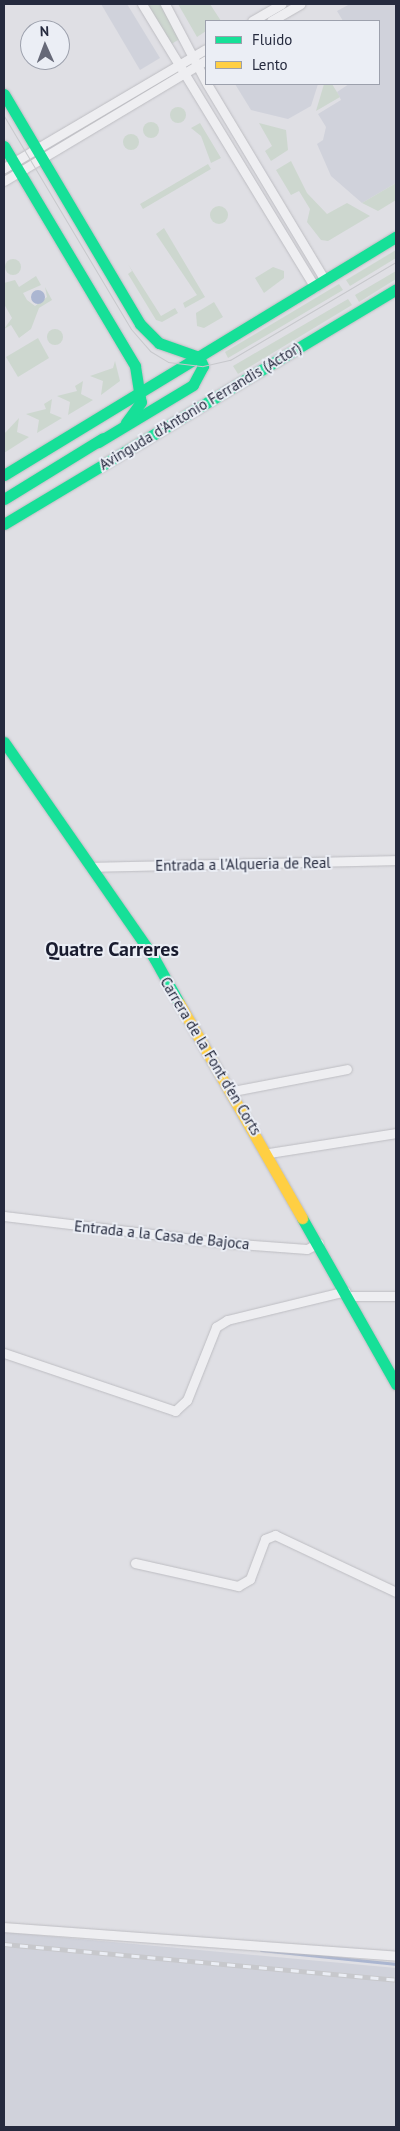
<!DOCTYPE html>
<html>
<head>
<meta charset="utf-8">
<style>
  body { margin:0 }
  #map { position:relative; width:400px; height:2131px; overflow:hidden; background:#dfdfe4; font-family:"PT Sans",sans-serif }
  div>[style] { position:absolute }
  .built>* { inset:0; background:#d0d2db }
  .green>* { inset:0; background:#cdd7cf }
  .round { border-radius:50% }
  .water>* { inset:0; background:#abb6d1 }
  .stream>* { height:2.5px; margin:-1.25px; padding:0 1.25px; transform-origin:1.25px; border-radius:1.25px; background:#abb6d1 }
  .roads { filter:drop-shadow(0 0 1px #bdbdc2) drop-shadow(0 0 1px #bdbdc2) }
  .street>* { height:9px; margin:-4.5px; padding:0 4.5px; transform-origin:4.5px; border-radius:4.5px; background:#eeeef1 }
  .fast>* { height:11px; margin:-5.5px; padding:0 5.5px; transform-origin:5.5px; border-radius:5.5px; background:#16e098 }
  .slow>* { height:11px; margin:-5.5px; padding:0 5.5px; transform-origin:5.5px; border-radius:5.5px; background:#ffcf43 }
  .tram>* { height:1px; margin:-0.5px; padding:0 0.5px; transform-origin:0.5px; border-radius:0.5px; background:#c7c8cc }
  .rail>* { height:4.5px; margin-top:-2.25px; transform-origin:0; background:repeating-linear-gradient(90deg,#ebeef5 0 8px,#c7c8cc 0 16px); box-sizing:border-box; border-block:1px solid #c7c8cc }
  span { translate:-50% -50%; white-space:nowrap; text-align:center; line-height:1.15; -webkit-text-stroke:4px #ebeef5; paint-order:stroke }
  .street-label { font-size:15px; color:#252a3e }
  .district-label { font-size:20px; color:#181b2e; font-weight:700 }
  .frame { position:absolute; inset:0; border:5px solid #252a3e; pointer-events:none }
  .legend { position:absolute; left:205px; top:20px; width:175px; height:65px; box-sizing:border-box; background:#ebeef5; border:1px solid #9ca0ac; margin:0; padding:6px 9px; list-style:none; font-size:15px; color:#252a3e }
  .legend li { display:flex; align-items:center; gap:10px; height:25px }
  .legend b { width:25px; border:1px solid #9ca0ac }
  .north { position:absolute; left:20px; top:20px; width:50px; height:50px; box-sizing:border-box; background:#ebeef5; border:1px solid #9ca0ac; border-radius:50%; rotate:358deg; font-size:14px; font-weight:700; line-height:20px; text-align:center; color:#252a3e }
  .north::after { content:''; display:block; margin:auto; width:18px; height:22px; background:#666978; clip-path:polygon(50% 0,100% 100%,50% 72%,0 100%) }
</style>
</head>
<body>
<div id="map">
  <div class="built">
    <i style="clip-path:polygon(101px 4px,127px 4px,160px 58px,140px 70px)"></i>
    <i style="clip-path:polygon(350px 4px,396px 4px,396px 183px,362px 203px,331px 176px,317px 144px,323px 140px,326px 127px,318px 114px,341px 100px,337px 92px,349px 84px,379px 84px,379px 21px,343px 21px,337px 11px)"></i>
    <i style="clip-path:polygon(235px 84px,318px 84px,311px 106px,288px 119px,251px 110px)"></i>
    <i style="clip-path:polygon(4px 1932px,396px 1968px,396px 2127px,4px 2127px)"></i>
  </div>
  <div class="green">
    <i style="clip-path:polygon(145px 4px,160px 4px,181px 38px,170px 45px)"></i>
    <i style="clip-path:polygon(178px 4px,210px 4px,221px 21px,206px 21px,206px 31px,197px 37px)"></i>
    <i style="clip-path:polygon(324px 84px,332px 84px,340px 97px,316px 111px)"></i>
    <i class="round" style="left:170px;top:107px;width:16px;height:16px"></i>
    <i class="round" style="left:143px;top:122px;width:16px;height:16px"></i>
    <i style="clip-path:polygon(200px 123px,221px 158px,211px 163px,201px 136px,191px 128px)"></i>
    <i style="clip-path:polygon(259px 123px,286px 130px,288px 150px,271px 161px,265px 151px,272px 146px)"></i>
    <i class="round" style="left:123px;top:134px;width:16px;height:16px"></i>
    <i style="clip-path:polygon(291px 161px,307px 193px,327px 214px,347px 203px,370px 216px,328px 241px,321px 240px,307px 222px,310px 209px,299px 191px,291px 195px,276px 170px)"></i>
    <i style="clip-path:polygon(208px 164px,211px 169px,143px 209px,140px 204px)"></i>
    <i style="clip-path:polygon(396px 183px,396px 200px,378px 211px,362px 203px)"></i>
    <i class="round" style="left:210px;top:206px;width:18px;height:18px"></i>
    <i style="clip-path:polygon(164px 228px,205px 297px,185px 308px,183px 303px,197px 295px,156px 234px)"></i>
    <i style="clip-path:polygon(396px 250px,396px 258px,350px 286px,346px 280px)"></i>
    <i class="round" style="left:5px;top:259px;width:16px;height:16px"></i>
    <i style="clip-path:polygon(128px 264px,161px 316px,175px 308px,178px 313px,162px 322px,156px 320px,128px 274px,132px 271px)"></i>
    <i style="clip-path:polygon(273px 267px,284px 271px,284px 278px,264px 293px,255px 278px)"></i>
    <i style="clip-path:polygon(396px 271px,396px 279px,359px 302px,355px 295px)"></i>
    <i style="clip-path:polygon(36px 276px,41px 285px,23px 293px,27px 300px,35px 306px,47px 297px,45px 287px,52px 300px,39px 308px,31px 329px,19px 338px,11px 325px,4px 329px,12px 318px,4px 304px,4px 283px,15px 280px,19px 287px)"></i>
    <i style="clip-path:polygon(339px 284px,343px 290px,228px 358px,225px 352px)"></i>
    <i style="clip-path:polygon(348px 299px,352px 305px,238px 374px,233px 366px)"></i>
    <i style="clip-path:polygon(214px 302px,223px 317px,204px 328px,197px 326px,196px 313px)"></i>
    <i class="round" style="left:47px;top:329px;width:16px;height:16px"></i>
    <i style="clip-path:polygon(38px 338px,49px 358px,18px 377px,6px 357px)"></i>
    <i style="clip-path:polygon(115px 361px,120px 381px,101px 395px,103px 381px,90px 376px,113px 368px)"></i>
    <i style="clip-path:polygon(83px 381px,81px 394px,93px 400px,68px 415px,70px 402px,57px 396px,77px 391px,75px 386px)"></i>
    <i style="clip-path:polygon(52px 399px,50px 413px,62px 418px,37px 433px,39px 420px,26px 414px,46px 409px,44px 404px)"></i>
    <i style="clip-path:polygon(19px 418px,17px 432px,29px 437px,4px 453px,4px 434px)"></i>
  </div>
  <div class="water">
    <i class="round" style="left:31px;top:290px;width:14px;height:14px"></i>
  </div>
  <div class="stream">
    <i style="left:261px;top:1950px;width:136px;rotate:5.9deg"></i>
  </div>
  <div class="roads">
    <div class="street">
      <i style="left:142px;top:4px;width:332px;rotate:58.6deg"></i>
      <i style="left:165px;top:4px;width:88px;rotate:62.3deg"></i>
      <i style="left:252px;top:21px;width:34px;rotate:-30deg"></i>
      <i style="left:271px;top:21px;width:34px;rotate:-30deg"></i>
      <i style="left:207px;top:84px;width:229px;rotate:59deg"></i>
      <i style="left:4px;top:168px;width:234px;rotate:-30.5deg"></i>
      <i style="left:4px;top:181px;width:235px;rotate:-30.9deg"></i>
      <i style="left:90px;top:867px;width:306px;rotate:-1.3deg"></i>
      <i style="left:233px;top:1091px;width:116px;rotate:-10.9deg"></i>
      <i style="left:269px;top:1153px;width:129px;rotate:-8.9deg"></i>
      <i style="left:4px;top:1216px;width:224px;rotate:6.9deg"></i>
      <i style="left:226px;top:1243px;width:81px;rotate:4.2deg"></i>
      <i style="left:307px;top:1249px;width:13px;rotate:-27deg"></i>
      <i style="left:349px;top:1296px;width:47px"></i>
      <i style="left:4px;top:1353px;width:181px;rotate:18.7deg"></i>
      <i style="left:175px;top:1411px;width:16px;rotate:-43deg"></i>
      <i style="left:187px;top:1400px;width:79px;rotate:-68.3deg"></i>
      <i style="left:216px;top:1327px;width:13px;rotate:-32deg"></i>
      <i style="left:227px;top:1320px;width:122px;rotate:-13.7deg"></i>
      <i style="left:135px;top:1563px;width:106px;rotate:12.6deg"></i>
      <i style="left:238px;top:1586px;width:14px;rotate:-30deg"></i>
      <i style="left:250px;top:1579px;width:43px;rotate:-69.4deg"></i>
      <i style="left:265px;top:1539px;width:11px;rotate:-22deg"></i>
      <i style="left:275px;top:1535px;width:134px;rotate:25.2deg"></i>
      <i style="left:4px;top:1927px;width:393px;rotate:4.2deg"></i>
    </div>
    <div class="fast">
      <i style="left:4px;top:94px;width:267px;rotate:59.4deg"></i>
      <i style="left:140px;top:324px;width:27px;rotate:45deg"></i>
      <i style="left:159px;top:343px;width:42px;rotate:19.3deg"></i>
      <i style="left:199px;top:357px;width:10px;rotate:66deg"></i>
      <i style="left:203px;top:366px;width:21px;rotate:118deg"></i>
      <i style="left:193px;top:385px;width:111px;rotate:149deg"></i>
      <i style="left:4px;top:146px;width:256px;rotate:59.2deg"></i>
      <i style="left:135px;top:366px;width:36px;rotate:81deg"></i>
      <i style="left:141px;top:402px;width:26px;rotate:126deg"></i>
      <i style="left:4px;top:475px;width:459px;rotate:-31.3deg"></i>
      <i style="left:4px;top:499px;width:116px;rotate:-31.6deg"></i>
      <i style="left:4px;top:524px;width:457px;rotate:-30.9deg"></i>
      <i style="left:4px;top:742px;width:263px;rotate:55.2deg"></i>
      <i style="left:154px;top:958px;width:51px;rotate:60.9deg"></i>
      <i style="left:302px;top:1218px;width:191px;rotate:60.5deg"></i>
    </div>
    <div class="slow">
      <i style="left:179px;top:1003px;width:248px;rotate:60.2deg"></i>
    </div>
  </div>
  <div class="tram">
    <i style="left:4px;top:116px;width:248px;rotate:59.2deg"></i>
    <i style="left:131px;top:329px;width:29px;rotate:49deg"></i>
    <i style="left:150px;top:351px;width:21px;rotate:31deg"></i>
    <i style="left:168px;top:362px;width:35px;rotate:7deg"></i>
    <i style="left:203px;top:366px;width:28px;rotate:-13deg"></i>
    <i style="left:230px;top:360px;width:193px;rotate:-30.6deg"></i>
  </div>
  <div class="rail">
    <i style="left:4px;top:1944px;width:394px;rotate:5.2deg"></i>
  </div>
  <div class="street-label">
    <span style="left:200px;top:406px;rotate:-31deg">Avinguda d'Antonio Ferrandis (Actor)</span>
    <span style="left:243px;top:864px;rotate:-1deg">Entrada a l'Alqueria de Real</span>
    <span style="left:211px;top:1056px;rotate:59deg">Carrera de la Font d'en Corts</span>
    <span style="left:162px;top:1235px;rotate:6deg">Entrada a la Casa de Bajoca</span>
  </div>
  <div class="district-label">
    <span style="left:112px;top:949px">Quatre Carreres</span>
  </div>
  <div class="frame"></div>
  <ul class="legend">
  <li><b style="height:6px;background:#16e098"></b>Fluido</li>
  <li><b style="height:6px;background:#ffcf43"></b>Lento</li>
  </ul>
  <div class="north">N</div>
</div>
</body>
</html>
